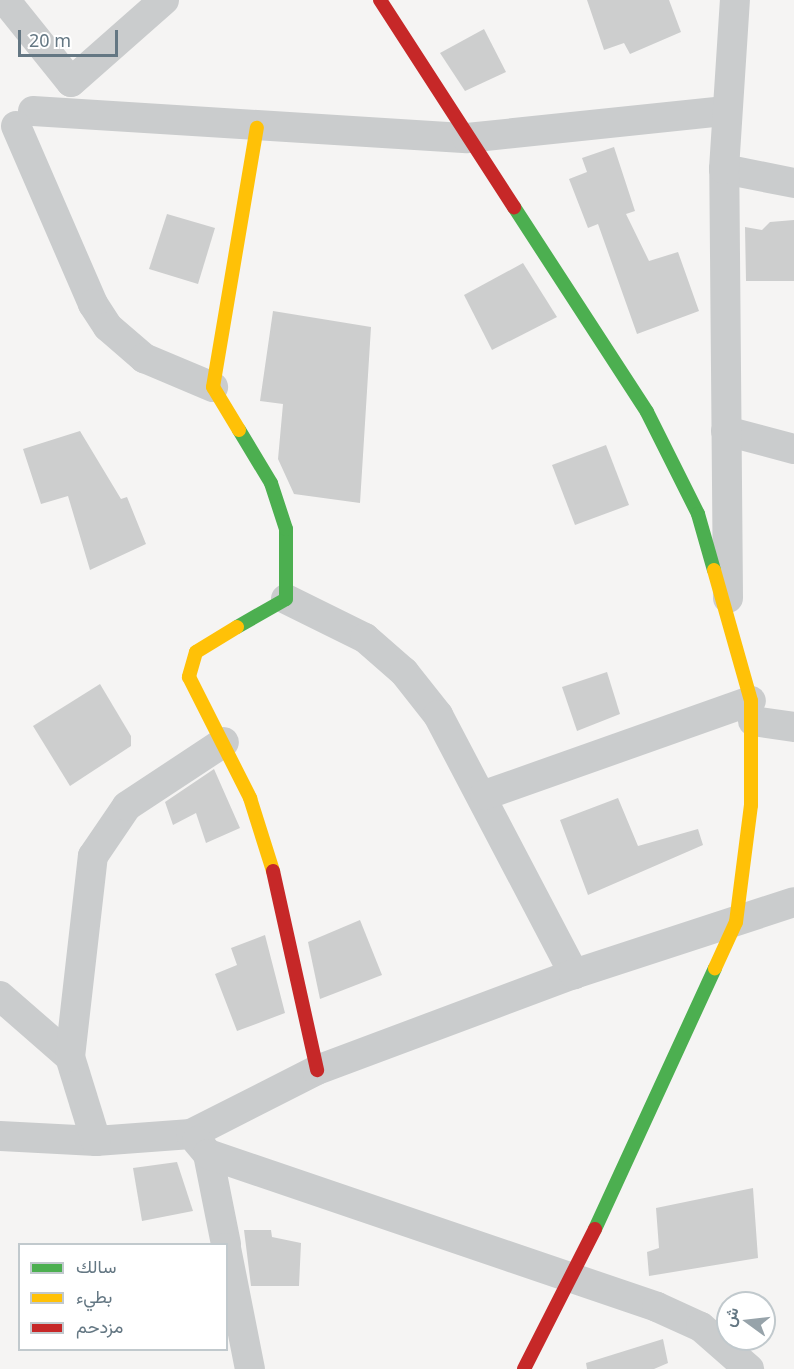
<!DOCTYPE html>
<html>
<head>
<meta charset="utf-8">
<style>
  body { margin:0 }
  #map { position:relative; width:794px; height:1369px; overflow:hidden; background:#f5f4f3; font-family:"Noto Sans",Vazirmatn,sans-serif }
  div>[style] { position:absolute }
  .building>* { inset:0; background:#cdcece }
  .street>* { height:30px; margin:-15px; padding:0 15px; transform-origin:15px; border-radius:15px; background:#cacccd }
  .fast>* { height:14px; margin:-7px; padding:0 7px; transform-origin:7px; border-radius:7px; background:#4caf50 }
  .slow>* { height:14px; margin:-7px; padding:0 7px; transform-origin:7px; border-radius:7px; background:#ffc107 }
  .jam>* { height:14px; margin:-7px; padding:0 7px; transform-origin:7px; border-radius:7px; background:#c62828 }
  span { translate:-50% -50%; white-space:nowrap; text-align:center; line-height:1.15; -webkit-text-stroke:6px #fff; paint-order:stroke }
  .legend { position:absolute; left:18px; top:1243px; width:210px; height:108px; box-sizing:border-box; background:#fff; border:2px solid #c1c9cd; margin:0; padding:8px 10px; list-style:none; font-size:18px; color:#647783 }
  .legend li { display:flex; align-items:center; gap:12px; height:30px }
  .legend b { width:30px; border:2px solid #c1c9cd }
  .north { position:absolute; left:716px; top:1291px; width:60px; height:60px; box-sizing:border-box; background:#fff; border:2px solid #c1c9cd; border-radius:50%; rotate:285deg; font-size:16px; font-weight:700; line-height:24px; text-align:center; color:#647783 }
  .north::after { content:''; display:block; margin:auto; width:21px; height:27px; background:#97a3aa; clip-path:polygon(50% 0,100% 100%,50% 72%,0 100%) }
  .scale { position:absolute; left:18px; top:30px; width:100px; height:27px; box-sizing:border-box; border:3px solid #647783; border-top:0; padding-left:8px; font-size:18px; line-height:21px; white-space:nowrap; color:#647783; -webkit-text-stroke:4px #fff; paint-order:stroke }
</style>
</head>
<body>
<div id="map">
  <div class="building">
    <i style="clip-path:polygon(587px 0,669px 0,681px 32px,630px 54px,624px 43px,604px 50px)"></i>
    <i style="clip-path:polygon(484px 29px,506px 72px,465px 91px,440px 53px)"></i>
    <i style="clip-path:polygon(614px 147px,635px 211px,626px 214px,649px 261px,678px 252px,699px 311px,637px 334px,598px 224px,588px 228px,569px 179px,587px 172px,582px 158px)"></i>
    <i style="clip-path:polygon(167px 214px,215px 228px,198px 284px,149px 269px)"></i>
    <i style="clip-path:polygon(794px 220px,794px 281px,746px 281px,745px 227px,762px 230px,770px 222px)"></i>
    <i style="clip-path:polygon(523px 263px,557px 317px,492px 350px,464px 295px)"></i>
    <i style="clip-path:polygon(273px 311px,371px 327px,360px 503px,294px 494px,278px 459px,283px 404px,260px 401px)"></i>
    <i style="clip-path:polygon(80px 431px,121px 499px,127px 497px,146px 544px,90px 570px,68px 496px,41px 504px,23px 449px)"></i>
    <i style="clip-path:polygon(606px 445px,629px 505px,575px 525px,552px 465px)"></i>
    <i style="clip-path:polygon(607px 672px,620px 714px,577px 731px,562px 687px)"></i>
    <i style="clip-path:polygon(100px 684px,131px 736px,131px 746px,70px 786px,33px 726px)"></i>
    <i style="clip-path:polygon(214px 769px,240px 828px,206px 843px,196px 813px,173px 825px,165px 802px)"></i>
    <i style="clip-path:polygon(618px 798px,638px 846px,698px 829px,703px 845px,588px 895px,560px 820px)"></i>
    <i style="clip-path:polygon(360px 920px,382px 975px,320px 999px,308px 942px)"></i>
    <i style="clip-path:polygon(265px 935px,285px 1013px,237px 1031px,215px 974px,237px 965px,231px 948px)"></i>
    <i style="clip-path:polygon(177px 1162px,193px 1211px,142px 1221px,133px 1168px)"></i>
    <i style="clip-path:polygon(753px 1188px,758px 1258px,649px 1276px,647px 1252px,659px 1248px,656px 1208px)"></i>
    <i style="clip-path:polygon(244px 1230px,271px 1230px,272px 1237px,301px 1243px,299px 1286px,251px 1286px)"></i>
    <i style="clip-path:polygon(663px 1339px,668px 1363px,654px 1369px,587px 1369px,586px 1363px)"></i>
  </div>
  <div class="street">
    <i style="left:5px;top:0;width:105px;rotate:51.2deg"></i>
    <i style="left:71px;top:82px;width:124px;rotate:-41.4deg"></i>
    <i style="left:33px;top:111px;width:435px;rotate:3.6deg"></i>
    <i style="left:467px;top:138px;width:260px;rotate:-6deg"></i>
    <i style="left:16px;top:126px;width:194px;rotate:66.6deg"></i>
    <i style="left:93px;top:304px;width:27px;rotate:57deg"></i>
    <i style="left:108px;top:327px;width:48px;rotate:40.7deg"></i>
    <i style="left:144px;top:358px;width:75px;rotate:22.8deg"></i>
    <i style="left:724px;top:169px;width:71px;rotate:11.3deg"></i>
    <i style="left:726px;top:431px;width:70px;rotate:14.8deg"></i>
    <i style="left:728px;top:598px;width:429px;rotate:-90.5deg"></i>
    <i style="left:724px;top:169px;width:169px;rotate:-86.3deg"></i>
    <i style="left:286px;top:599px;width:88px;rotate:26.3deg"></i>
    <i style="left:365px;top:638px;width:52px;rotate:41.1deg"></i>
    <i style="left:404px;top:672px;width:55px;rotate:51.7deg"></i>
    <i style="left:438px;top:715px;width:293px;rotate:62.3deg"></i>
    <i style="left:753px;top:721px;width:41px;rotate:8.3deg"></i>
    <i style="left:485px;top:795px;width:282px;rotate:-19.5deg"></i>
    <i style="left:0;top:996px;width:93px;rotate:41.1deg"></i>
    <i style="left:0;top:1136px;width:96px;rotate:3deg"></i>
    <i style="left:96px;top:1141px;width:95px;rotate:-4.2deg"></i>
    <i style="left:191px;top:1134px;width:141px;rotate:-26.9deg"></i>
    <i style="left:317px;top:1070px;width:274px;rotate:-20.5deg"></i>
    <i style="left:574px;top:974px;width:231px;rotate:-18.1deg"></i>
    <i style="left:96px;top:1141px;width:88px;rotate:-107.2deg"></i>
    <i style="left:70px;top:1057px;width:202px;rotate:-83.5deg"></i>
    <i style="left:93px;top:856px;width:60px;rotate:-55.8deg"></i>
    <i style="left:127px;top:806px;width:116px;rotate:-33.4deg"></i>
    <i style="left:197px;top:1141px;width:17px;rotate:50deg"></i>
    <i style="left:208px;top:1154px;width:92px;rotate:78.7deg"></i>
    <i style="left:208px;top:1154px;width:474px;rotate:18.8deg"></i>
    <i style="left:657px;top:1307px;width:48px;rotate:24.4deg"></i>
    <i style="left:701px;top:1327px;width:64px;rotate:41.2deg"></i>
    <i style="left:226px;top:1248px;width:123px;rotate:78.8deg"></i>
  </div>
  <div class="fast">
    <i style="left:514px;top:207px;width:244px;rotate:57deg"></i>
    <i style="left:647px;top:412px;width:114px;rotate:63.4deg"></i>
    <i style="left:698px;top:514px;width:58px;rotate:74.1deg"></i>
    <i style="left:237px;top:627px;width:56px;rotate:-29.7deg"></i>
    <i style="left:286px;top:599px;width:70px;rotate:-90deg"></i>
    <i style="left:286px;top:529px;width:48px;rotate:-108.1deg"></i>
    <i style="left:271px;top:483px;width:62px;rotate:-121.1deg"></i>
    <i style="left:595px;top:1229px;width:287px;rotate:-65.3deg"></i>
  </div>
  <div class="slow">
    <i style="left:239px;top:430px;width:50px;rotate:-121.2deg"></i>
    <i style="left:213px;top:387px;width:263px;rotate:-80.4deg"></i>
    <i style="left:714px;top:570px;width:136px;rotate:74.2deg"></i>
    <i style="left:751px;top:701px;width:104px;rotate:90deg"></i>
    <i style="left:751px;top:805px;width:118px;rotate:97.3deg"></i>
    <i style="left:736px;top:922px;width:51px;rotate:114.5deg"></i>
    <i style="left:237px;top:627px;width:48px;rotate:148.6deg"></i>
    <i style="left:196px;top:652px;width:26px;rotate:106deg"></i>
    <i style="left:189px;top:677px;width:136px;rotate:63.2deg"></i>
    <i style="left:250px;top:798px;width:77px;rotate:72.5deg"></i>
  </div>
  <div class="jam">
    <i style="left:380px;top:0;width:247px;rotate:57.1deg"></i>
    <i style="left:273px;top:871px;width:204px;rotate:77.5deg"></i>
    <i style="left:524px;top:1369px;width:157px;rotate:-63.1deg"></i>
  </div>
  <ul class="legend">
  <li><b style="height:8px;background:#4caf50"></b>سالك</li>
  <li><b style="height:8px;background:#ffc107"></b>بطيء</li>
  <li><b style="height:8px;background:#c62828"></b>مزدحم</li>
  </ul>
  <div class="north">ش</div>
  <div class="scale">20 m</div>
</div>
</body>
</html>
